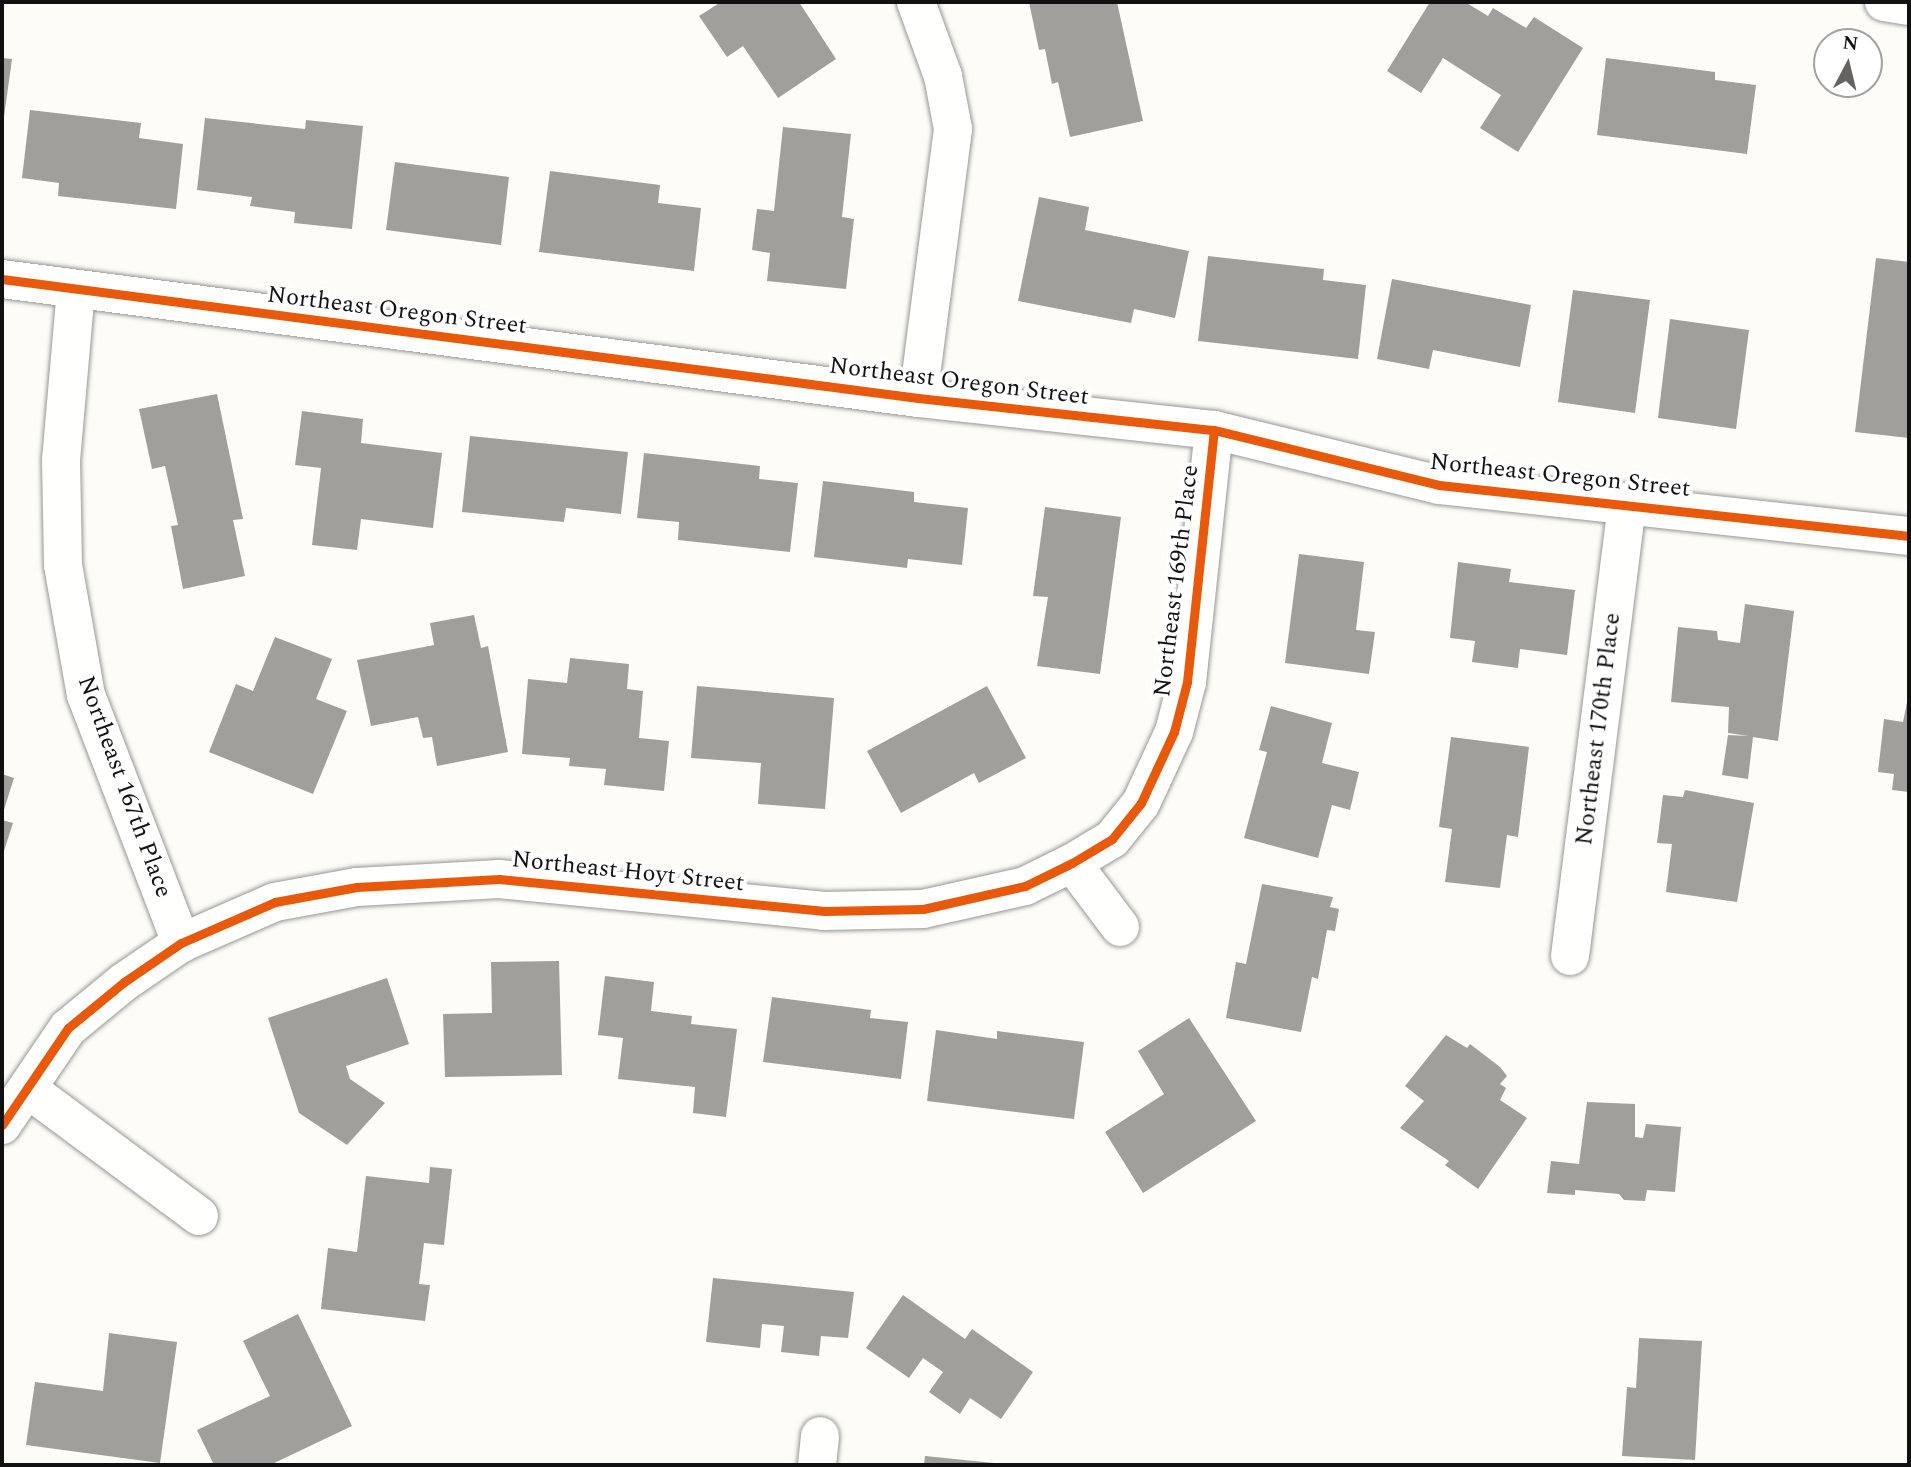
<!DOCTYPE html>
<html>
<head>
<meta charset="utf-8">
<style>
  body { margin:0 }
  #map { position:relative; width:1911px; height:1467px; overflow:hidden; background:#fdfcf7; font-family:Spectral,serif }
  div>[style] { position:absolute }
  .building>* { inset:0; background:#a19f9c }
  .roads { filter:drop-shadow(0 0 2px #979795) drop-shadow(0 0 2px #979795) }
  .minor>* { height:38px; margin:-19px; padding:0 19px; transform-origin:19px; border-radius:19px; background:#fffffe }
  .cycleway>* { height:9px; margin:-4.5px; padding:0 4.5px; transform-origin:4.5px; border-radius:4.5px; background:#e8590c }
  span { translate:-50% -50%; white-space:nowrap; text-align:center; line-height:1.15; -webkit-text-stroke:7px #fff; paint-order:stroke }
  .street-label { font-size:24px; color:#111 }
  .frame { position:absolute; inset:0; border:4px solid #111; pointer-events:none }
  .north { position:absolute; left:1813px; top:28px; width:70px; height:70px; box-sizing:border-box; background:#fff; border:2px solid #a0a0a0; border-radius:50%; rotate:7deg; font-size:19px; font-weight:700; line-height:28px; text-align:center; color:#111 }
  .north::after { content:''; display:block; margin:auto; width:24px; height:32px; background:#646362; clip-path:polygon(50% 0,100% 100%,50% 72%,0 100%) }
</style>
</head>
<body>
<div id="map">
  <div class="building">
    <i style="clip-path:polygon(721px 2px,799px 2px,836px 59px,778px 98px,743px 46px,727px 57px,699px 16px)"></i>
    <i style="clip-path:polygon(1029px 2px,1117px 2px,1143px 121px,1070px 137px,1058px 82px,1052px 84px,1045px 49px,1039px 50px)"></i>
    <i style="clip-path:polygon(1430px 2px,1465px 2px,1488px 16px,1493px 8px,1526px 28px,1534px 17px,1583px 48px,1518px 152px,1480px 128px,1501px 95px,1443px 58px,1421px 93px,1387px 71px)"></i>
    <i style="clip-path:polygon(2px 58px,12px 59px,3px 124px,2px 123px)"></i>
    <i style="clip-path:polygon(1606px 58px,1715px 72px,1715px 80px,1756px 85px,1747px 154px,1597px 135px)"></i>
    <i style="clip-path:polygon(30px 110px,141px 123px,139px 138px,183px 144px,176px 209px,58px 196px,59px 183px,22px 178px)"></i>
    <i style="clip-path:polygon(205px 118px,305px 129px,306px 120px,363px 126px,352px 229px,294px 223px,295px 212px,250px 206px,252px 197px,197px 190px)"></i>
    <i style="clip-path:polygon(783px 127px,851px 134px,842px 217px,854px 219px,846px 289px,767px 281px,770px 253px,752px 250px,757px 209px,774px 211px)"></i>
    <i style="clip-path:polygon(395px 162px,509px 177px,501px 245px,386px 230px)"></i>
    <i style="clip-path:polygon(550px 171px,660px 185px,658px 203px,701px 208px,694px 271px,539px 252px)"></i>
    <i style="clip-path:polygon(1039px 197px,1089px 207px,1085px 230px,1189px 251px,1175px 318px,1134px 309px,1131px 323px,1018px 301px)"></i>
    <i style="clip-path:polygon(1208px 256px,1324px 269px,1323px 280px,1366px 285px,1358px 359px,1198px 341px)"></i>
    <i style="clip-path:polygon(1876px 258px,1909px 262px,1909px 438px,1855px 432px)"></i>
    <i style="clip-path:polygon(1392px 279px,1531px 305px,1520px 367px,1433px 350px,1429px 369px,1377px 359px)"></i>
    <i style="clip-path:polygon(1573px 290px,1650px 300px,1635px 413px,1558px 402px)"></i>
    <i style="clip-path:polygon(1670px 319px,1749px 330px,1736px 429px,1658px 418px)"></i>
    <i style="clip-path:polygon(217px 394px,243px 519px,233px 520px,245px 576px,183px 589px,171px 526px,178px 525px,165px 466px,152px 469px,139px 409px)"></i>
    <i style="clip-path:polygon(302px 411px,363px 419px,361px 443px,442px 453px,433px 528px,361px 519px,357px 550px,312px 545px,321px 468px,295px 465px)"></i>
    <i style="clip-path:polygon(470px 436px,628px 452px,621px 514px,566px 508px,564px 522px,462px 512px)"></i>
    <i style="clip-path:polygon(644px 453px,760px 466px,759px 479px,798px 483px,790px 552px,678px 540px,679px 522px,637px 518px)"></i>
    <i style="clip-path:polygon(823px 481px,914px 492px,914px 502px,968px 508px,962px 565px,908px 559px,907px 568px,814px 557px)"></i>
    <i style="clip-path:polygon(1045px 507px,1121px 517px,1100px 674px,1037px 666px,1048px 597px,1033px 596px)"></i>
    <i style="clip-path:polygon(1299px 554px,1364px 562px,1356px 630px,1375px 632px,1369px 674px,1285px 663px)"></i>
    <i style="clip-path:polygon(1458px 562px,1511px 569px,1509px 582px,1575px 590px,1567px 655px,1520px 649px,1518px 668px,1472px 662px,1475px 641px,1450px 638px)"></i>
    <i style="clip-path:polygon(1745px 604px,1794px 611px,1778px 741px,1753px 737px,1748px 779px,1722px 775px,1728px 735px,1749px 736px,1728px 733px,1729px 707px,1671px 702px,1678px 627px,1717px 631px,1718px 640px,1740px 643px)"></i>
    <i style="clip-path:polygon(474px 615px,481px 648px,488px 646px,508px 752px,437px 766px,432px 737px,423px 738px,418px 717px,371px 726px,357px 660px,434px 645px,430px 623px)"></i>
    <i style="clip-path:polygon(275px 637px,332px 659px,316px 699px,347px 711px,313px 794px,209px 752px,236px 684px,253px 691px)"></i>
    <i style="clip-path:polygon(570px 658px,629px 664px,627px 689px,643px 691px,639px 738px,669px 741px,664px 791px,604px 785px,606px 769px,569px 766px,570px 758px,522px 754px,528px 679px,567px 683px)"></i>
    <i style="clip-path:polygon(697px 686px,834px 698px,825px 809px,758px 804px,761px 763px,691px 758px)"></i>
    <i style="clip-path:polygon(987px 686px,1026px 758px,979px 783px,974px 773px,901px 813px,867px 751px)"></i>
    <i style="clip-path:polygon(1909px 692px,1909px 792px,1892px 790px,1894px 774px,1878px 772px,1884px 719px,1903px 722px)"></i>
    <i style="clip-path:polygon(1271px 706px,1332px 723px,1322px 763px,1359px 772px,1350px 810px,1332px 805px,1318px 858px,1244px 838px,1267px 752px,1259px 750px)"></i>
    <i style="clip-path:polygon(1451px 737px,1529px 747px,1518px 837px,1507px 835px,1500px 888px,1445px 882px,1452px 829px,1439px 827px)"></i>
    <i style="clip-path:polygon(2px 774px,14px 778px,2px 816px)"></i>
    <i style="clip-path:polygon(1685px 790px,1754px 803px,1737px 902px,1666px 892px,1672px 844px,1657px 843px,1663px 795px,1683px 797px)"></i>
    <i style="clip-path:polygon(2px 820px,13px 823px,2px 857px)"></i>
    <i style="clip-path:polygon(1262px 884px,1333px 897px,1330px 907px,1339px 909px,1335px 931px,1327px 930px,1318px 979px,1312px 977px,1301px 1032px,1226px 1018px,1236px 962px,1246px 964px)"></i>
    <i style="clip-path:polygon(559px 961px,562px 1075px,445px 1077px,443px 1014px,492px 1013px,491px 962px)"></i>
    <i style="clip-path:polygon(605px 976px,654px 982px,651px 1011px,692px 1016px,691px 1024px,737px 1029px,726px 1117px,693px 1113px,695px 1087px,618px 1079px,623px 1038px,598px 1035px)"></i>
    <i style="clip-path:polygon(387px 978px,409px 1044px,346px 1066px,350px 1079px,385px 1103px,347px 1145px,299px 1113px,268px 1018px)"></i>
    <i style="clip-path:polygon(772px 997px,871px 1010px,870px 1018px,908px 1022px,901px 1079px,763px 1062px)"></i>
    <i style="clip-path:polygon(1189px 1018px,1256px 1121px,1143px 1193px,1105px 1132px,1164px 1094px,1138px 1051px)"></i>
    <i style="clip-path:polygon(936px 1030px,997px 1039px,997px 1031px,1084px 1042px,1074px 1119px,927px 1101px)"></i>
    <i style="clip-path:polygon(1446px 1035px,1467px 1048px,1470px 1044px,1500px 1067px,1507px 1076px,1500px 1084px,1506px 1088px,1500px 1100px,1527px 1118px,1478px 1189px,1445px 1165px,1449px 1161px,1400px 1128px,1424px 1101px,1405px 1086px)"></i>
    <i style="clip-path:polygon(1587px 1102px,1635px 1104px,1635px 1137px,1643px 1138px,1646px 1124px,1681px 1127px,1675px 1192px,1647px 1190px,1645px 1201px,1624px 1200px,1619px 1194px,1575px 1190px,1575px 1195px,1547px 1193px,1551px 1161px,1579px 1164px)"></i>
    <i style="clip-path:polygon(430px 1167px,452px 1169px,444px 1245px,424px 1243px,419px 1284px,430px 1285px,425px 1321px,321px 1309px,328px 1248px,357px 1252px,366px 1176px,429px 1183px)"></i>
    <i style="clip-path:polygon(713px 1278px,854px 1292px,848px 1338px,821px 1336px,819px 1356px,781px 1352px,784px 1326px,762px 1324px,760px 1348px,706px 1342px)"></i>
    <i style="clip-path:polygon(903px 1295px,965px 1339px,972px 1329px,1033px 1372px,1001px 1419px,970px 1398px,960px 1414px,929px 1392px,943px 1372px,923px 1358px,909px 1378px,866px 1348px)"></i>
    <i style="clip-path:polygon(298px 1314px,352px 1426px,270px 1465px,214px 1465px,197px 1430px,270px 1396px,243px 1341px)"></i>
    <i style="clip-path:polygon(109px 1333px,177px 1342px,160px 1463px,26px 1445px,35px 1382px,103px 1391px)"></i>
    <i style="clip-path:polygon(1639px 1338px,1702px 1341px,1695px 1460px,1622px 1456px,1627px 1387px,1636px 1388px)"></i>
    <i style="clip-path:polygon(925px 1456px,994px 1463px,994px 1465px,924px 1465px)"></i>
  </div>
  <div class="roads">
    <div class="minor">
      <i style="left:916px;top:2px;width:79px;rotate:70deg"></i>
      <i style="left:943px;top:76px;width:54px;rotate:79.3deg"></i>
      <i style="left:953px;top:129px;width:271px;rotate:97.4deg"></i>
      <i style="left:1884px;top:2px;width:25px;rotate:9deg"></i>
      <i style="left:2px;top:279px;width:924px;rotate:7.4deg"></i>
      <i style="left:918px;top:398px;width:298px;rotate:6.2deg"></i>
      <i style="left:1214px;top:430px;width:232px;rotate:13.7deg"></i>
      <i style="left:1439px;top:485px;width:473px;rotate:6.2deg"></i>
      <i style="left:76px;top:289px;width:172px;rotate:95deg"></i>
      <i style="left:61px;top:460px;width:105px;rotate:88.9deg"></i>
      <i style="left:63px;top:565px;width:132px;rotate:80deg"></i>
      <i style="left:86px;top:695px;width:266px;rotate:69deg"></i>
      <i style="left:1072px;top:863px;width:80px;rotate:53.1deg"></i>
      <i style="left:1570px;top:956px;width:458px;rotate:-82.8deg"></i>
      <i style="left:28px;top:1089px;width:213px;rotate:36.6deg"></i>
      <i style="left:2px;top:1125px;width:117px;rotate:-55.8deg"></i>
      <i style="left:68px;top:1028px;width:72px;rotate:-39.4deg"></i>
      <i style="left:124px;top:982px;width:69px;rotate:-34.4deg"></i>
      <i style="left:181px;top:943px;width:103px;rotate:-23.6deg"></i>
      <i style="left:275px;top:902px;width:83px;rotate:-10.4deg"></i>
      <i style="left:357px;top:887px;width:142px;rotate:-3.2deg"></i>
      <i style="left:499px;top:879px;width:327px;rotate:5.6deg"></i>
      <i style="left:824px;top:911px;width:99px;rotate:-1.2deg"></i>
      <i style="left:923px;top:909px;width:105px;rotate:-12.7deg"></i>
      <i style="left:1025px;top:886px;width:52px;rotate:-26.1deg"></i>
      <i style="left:1072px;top:863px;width:47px;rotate:-31deg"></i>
      <i style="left:1112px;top:839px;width:46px;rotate:-51.1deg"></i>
      <i style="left:1141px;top:803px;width:78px;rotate:-65.1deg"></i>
      <i style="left:1174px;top:732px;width:52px;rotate:-75.4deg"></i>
      <i style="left:1187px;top:682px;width:253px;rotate:-83.9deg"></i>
      <i style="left:817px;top:1465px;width:29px;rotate:-84deg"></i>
    </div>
  </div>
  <div class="cycleway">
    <i style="left:2px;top:279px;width:924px;rotate:7.4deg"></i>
    <i style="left:918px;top:398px;width:298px;rotate:6.2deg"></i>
    <i style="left:1214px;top:430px;width:232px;rotate:13.7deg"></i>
    <i style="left:1439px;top:485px;width:473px;rotate:6.2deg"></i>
    <i style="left:2px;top:1125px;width:117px;rotate:-55.8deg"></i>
    <i style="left:68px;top:1028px;width:72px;rotate:-39.4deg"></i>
    <i style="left:124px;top:982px;width:69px;rotate:-34.4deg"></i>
    <i style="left:181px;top:943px;width:103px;rotate:-23.6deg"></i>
    <i style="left:275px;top:902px;width:83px;rotate:-10.4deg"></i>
    <i style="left:357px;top:887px;width:142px;rotate:-3.2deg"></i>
    <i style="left:499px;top:879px;width:327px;rotate:5.6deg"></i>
    <i style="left:824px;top:911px;width:99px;rotate:-1.2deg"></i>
    <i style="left:923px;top:909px;width:105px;rotate:-12.7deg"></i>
    <i style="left:1025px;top:886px;width:52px;rotate:-26.1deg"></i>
    <i style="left:1072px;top:863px;width:47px;rotate:-31deg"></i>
    <i style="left:1112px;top:839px;width:46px;rotate:-51.1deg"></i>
    <i style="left:1141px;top:803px;width:78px;rotate:-65.1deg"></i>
    <i style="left:1174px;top:732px;width:52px;rotate:-75.4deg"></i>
    <i style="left:1187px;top:682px;width:253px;rotate:-83.9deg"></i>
  </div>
  <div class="street-label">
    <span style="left:397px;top:311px;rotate:7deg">Northeast Oregon Street</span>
    <span style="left:959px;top:382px;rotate:7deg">Northeast Oregon Street</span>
    <span style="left:1560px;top:476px;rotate:6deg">Northeast Oregon Street</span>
    <span style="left:1177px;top:581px;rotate:-83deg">Northeast 169th Place</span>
    <span style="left:1599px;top:729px;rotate:-83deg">Northeast 170th Place</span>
    <span style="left:124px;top:787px;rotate:70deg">Northeast 167th Place</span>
    <span style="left:628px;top:872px;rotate:6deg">Northeast Hoyt Street</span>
  </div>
  <div class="frame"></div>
  <div class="north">N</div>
</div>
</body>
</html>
